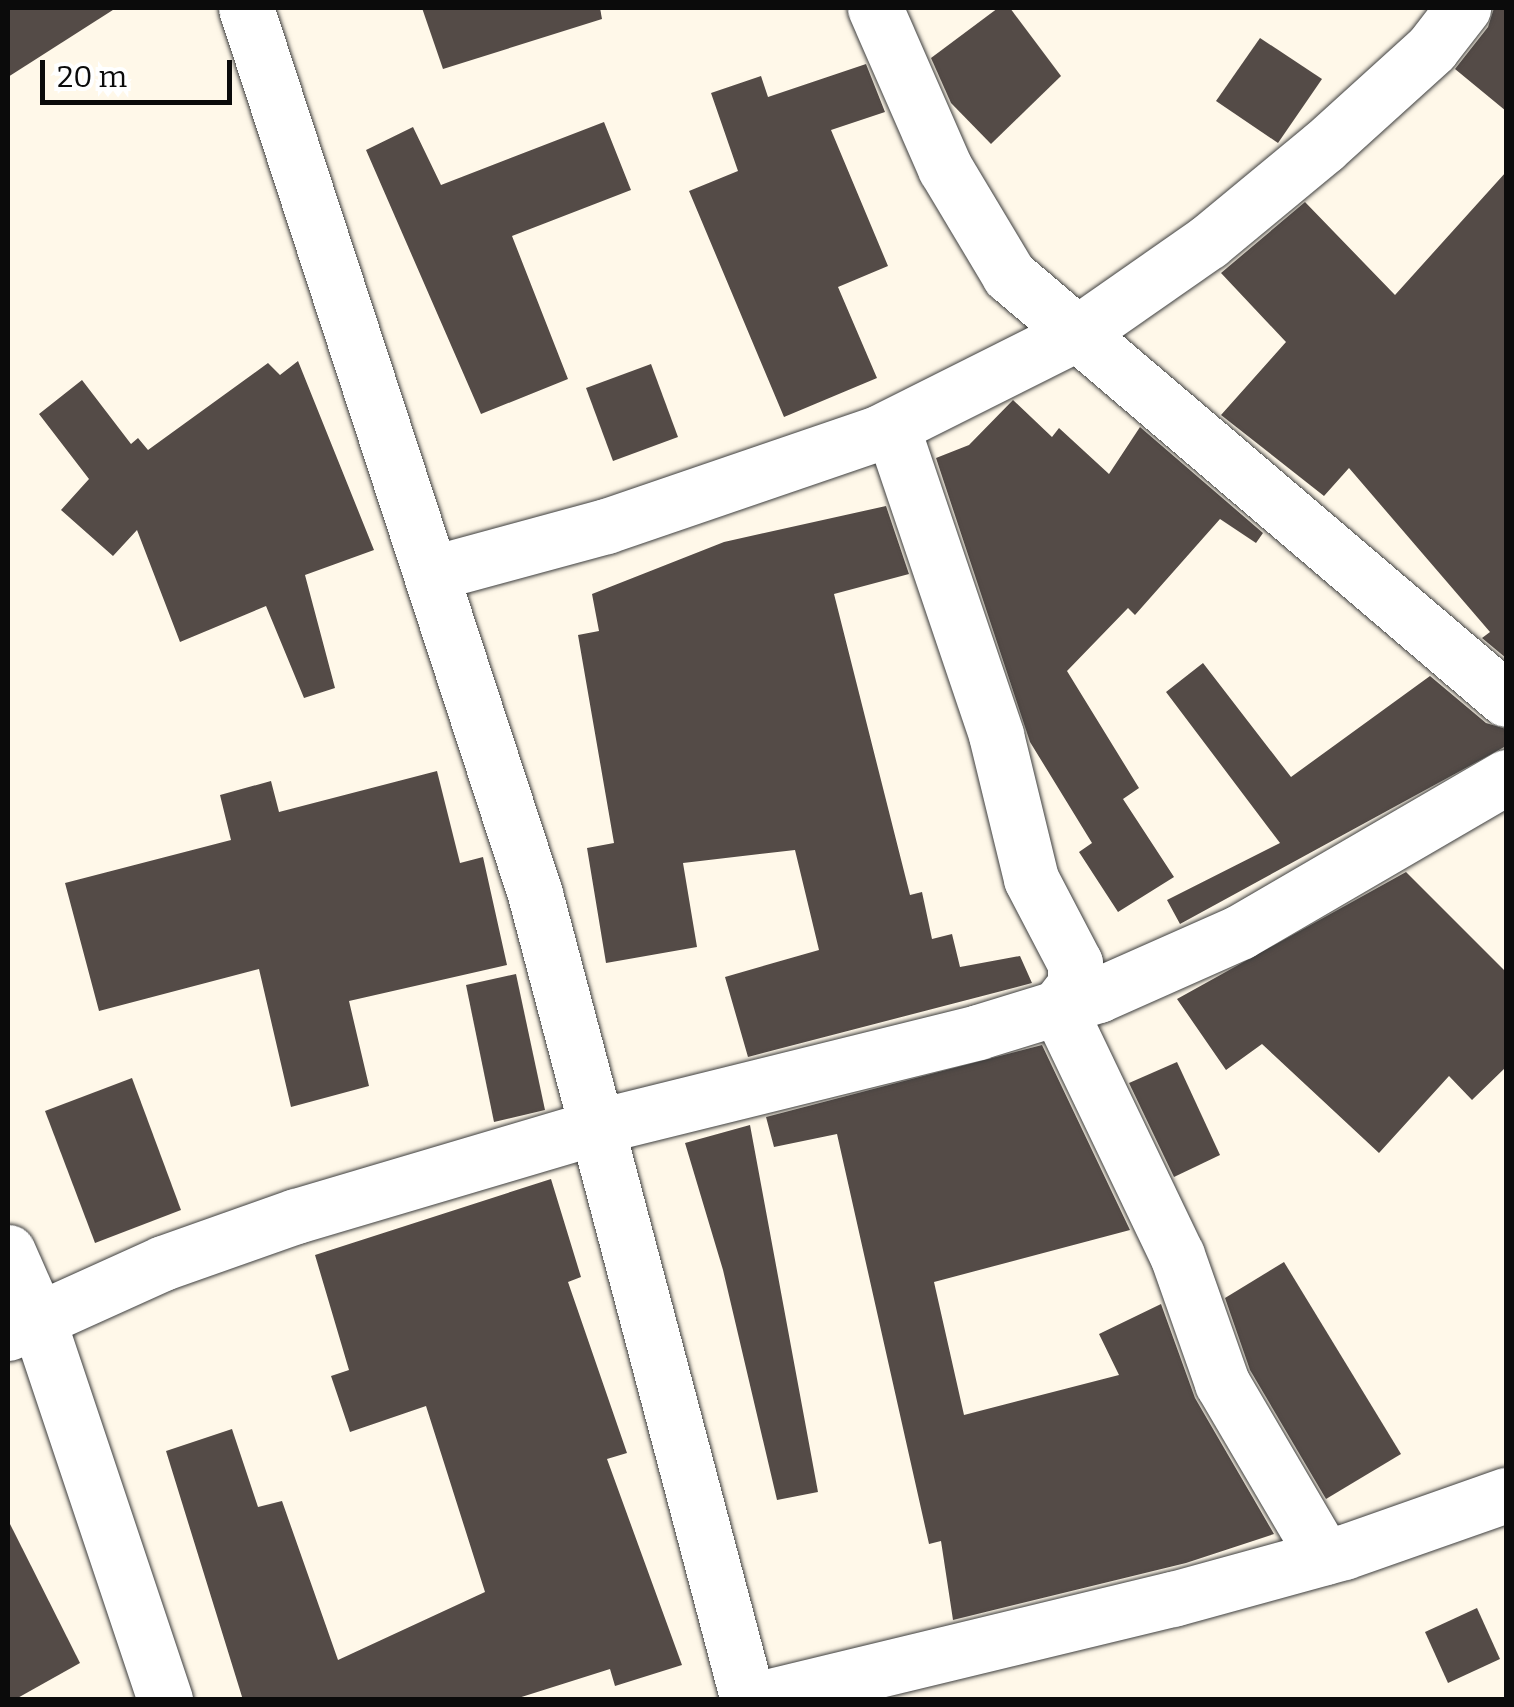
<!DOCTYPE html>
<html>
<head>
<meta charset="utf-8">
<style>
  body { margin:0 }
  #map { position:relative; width:1514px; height:1707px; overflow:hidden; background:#fff8e9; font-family:Bitter,serif }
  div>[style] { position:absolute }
  .building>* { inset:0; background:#544b47 }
  .roads { filter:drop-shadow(0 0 2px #3e3e3e) drop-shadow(0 0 2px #3e3e3e) }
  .minor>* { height:55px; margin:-27.5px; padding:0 27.5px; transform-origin:27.5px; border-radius:27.5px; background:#fff }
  span { translate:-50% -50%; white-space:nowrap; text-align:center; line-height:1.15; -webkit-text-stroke:10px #fff; paint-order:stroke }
  .frame { position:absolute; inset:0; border:10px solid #0b0b0b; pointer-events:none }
  .scale { position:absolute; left:40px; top:60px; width:192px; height:45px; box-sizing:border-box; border:5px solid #0b0b0b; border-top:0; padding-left:12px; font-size:30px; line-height:35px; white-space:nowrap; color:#0b0b0b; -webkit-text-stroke:8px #fff; paint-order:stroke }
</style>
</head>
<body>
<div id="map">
  <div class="building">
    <i style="clip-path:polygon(8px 8px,116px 8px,8px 77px)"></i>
    <i style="clip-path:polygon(422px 8px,600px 8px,602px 19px,443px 69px)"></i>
    <i style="clip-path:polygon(998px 8px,1010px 8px,1061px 76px,991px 144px,951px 103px,931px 58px)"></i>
    <i style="clip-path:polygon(1494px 8px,1506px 8px,1506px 111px,1455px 69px,1488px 27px)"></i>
    <i style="clip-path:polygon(1260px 38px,1322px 79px,1278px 143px,1216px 101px)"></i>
    <i style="clip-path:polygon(866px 64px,885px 112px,831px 130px,888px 266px,838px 287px,877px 378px,784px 417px,689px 191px,738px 171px,711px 93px,761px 76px,768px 97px)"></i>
    <i style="clip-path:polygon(604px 122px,631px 190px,512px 236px,568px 379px,481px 414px,366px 150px,413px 127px,441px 185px)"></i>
    <i style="clip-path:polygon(1506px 172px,1506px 658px,1482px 638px,1490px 632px,1349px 468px,1324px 496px,1221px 415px,1286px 342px,1221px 273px,1305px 202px,1395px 295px)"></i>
    <i style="clip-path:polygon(298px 361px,374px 550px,305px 575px,335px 688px,304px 698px,266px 606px,180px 642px,137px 530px,113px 556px,61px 510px,89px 479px,39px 414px,82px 380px,131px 444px,138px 438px,148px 450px,268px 363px,280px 375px)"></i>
    <i style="clip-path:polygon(651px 364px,678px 437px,613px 461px,586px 388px)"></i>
    <i style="clip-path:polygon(1013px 400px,1052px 437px,1059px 428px,1109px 474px,1140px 427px,1263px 533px,1256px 543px,1220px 519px,1135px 615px,1128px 608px,1067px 671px,1139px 788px,1123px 799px,1174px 877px,1118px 912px,1079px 852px,1092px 843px,1030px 742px,936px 458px,969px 445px)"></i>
    <i style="clip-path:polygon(886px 506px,909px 574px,834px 594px,910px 895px,922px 892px,932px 939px,952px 934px,960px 967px,1020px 956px,1032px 983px,748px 1057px,725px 977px,819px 950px,795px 850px,683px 863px,697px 947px,606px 963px,587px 848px,614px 843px,578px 635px,599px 631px,592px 594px,724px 542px)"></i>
    <i style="clip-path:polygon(1203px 663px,1291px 777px,1430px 676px,1486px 723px,1506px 729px,1506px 746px,1180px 924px,1167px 900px,1280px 843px,1166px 692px)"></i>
    <i style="clip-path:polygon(437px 771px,460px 863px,483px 857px,507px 965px,349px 1001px,369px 1086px,291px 1107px,259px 969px,99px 1011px,65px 883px,231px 840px,220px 795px,271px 781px,279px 812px)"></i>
    <i style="clip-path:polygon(1406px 872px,1506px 972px,1506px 1067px,1472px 1100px,1449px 1076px,1379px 1153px,1262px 1044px,1226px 1070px,1177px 999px)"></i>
    <i style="clip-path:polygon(516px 974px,545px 1110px,494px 1122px,466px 985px)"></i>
    <i style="clip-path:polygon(1042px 1045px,1130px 1230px,934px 1282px,964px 1415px,1119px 1375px,1099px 1334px,1161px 1304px,1195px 1398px,1274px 1534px,1186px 1563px,953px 1620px,941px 1541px,929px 1544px,837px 1134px,774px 1147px,766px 1117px)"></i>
    <i style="clip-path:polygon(1177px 1062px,1220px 1155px,1174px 1177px,1129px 1083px)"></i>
    <i style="clip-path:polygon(132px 1078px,181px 1210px,95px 1243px,45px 1111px)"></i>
    <i style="clip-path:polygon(750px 1125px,818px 1492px,777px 1500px,723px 1270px,685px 1143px)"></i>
    <i style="clip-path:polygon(551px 1179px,581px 1277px,568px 1282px,627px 1453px,607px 1459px,682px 1665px,615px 1686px,610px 1669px,512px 1700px,243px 1700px,166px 1451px,232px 1429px,258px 1507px,282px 1501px,338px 1660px,485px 1592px,426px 1406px,350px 1432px,331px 1376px,349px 1370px,315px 1255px)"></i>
    <i style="clip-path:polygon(1284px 1262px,1401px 1454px,1326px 1499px,1250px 1370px,1225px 1298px)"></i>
    <i style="clip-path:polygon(8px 1520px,80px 1663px,14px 1700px,8px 1700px)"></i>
    <i style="clip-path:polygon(1477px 1608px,1500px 1659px,1448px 1683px,1425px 1632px)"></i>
  </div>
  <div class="roads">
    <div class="minor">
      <i style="left:246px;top:8px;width:932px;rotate:71.93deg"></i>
      <i style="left:535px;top:894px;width:834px;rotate:75.2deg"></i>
      <i style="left:875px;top:8px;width:175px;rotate:66.4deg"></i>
      <i style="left:945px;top:168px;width:125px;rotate:59.1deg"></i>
      <i style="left:1009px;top:275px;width:653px;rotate:40.47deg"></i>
      <i style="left:892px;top:427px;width:325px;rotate:71.3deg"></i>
      <i style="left:996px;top:735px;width:148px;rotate:76.3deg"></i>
      <i style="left:1031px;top:879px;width:95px;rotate:62.4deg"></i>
      <i style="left:1075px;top:963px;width:22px;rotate:90deg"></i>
      <i style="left:1075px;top:985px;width:28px;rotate:128deg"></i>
      <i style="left:1058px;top:1007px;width:275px;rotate:64.4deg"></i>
      <i style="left:1177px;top:1255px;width:136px;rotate:70.6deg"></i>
      <i style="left:1222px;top:1383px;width:202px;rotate:59.6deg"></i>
      <i style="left:433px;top:573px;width:179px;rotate:-15.2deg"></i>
      <i style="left:606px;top:526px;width:290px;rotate:-18.9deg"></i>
      <i style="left:880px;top:432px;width:219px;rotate:-26.6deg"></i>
      <i style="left:1076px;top:334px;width:161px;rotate:-34.9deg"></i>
      <i style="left:1208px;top:242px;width:149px;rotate:-39.6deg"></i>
      <i style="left:1323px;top:147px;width:147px;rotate:-42.2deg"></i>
      <i style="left:1432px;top:48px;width:51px;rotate:-52.2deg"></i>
      <i style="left:8px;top:1252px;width:74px;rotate:66.2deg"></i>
      <i style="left:38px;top:1320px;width:401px;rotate:71.5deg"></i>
      <i style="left:8px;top:1333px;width:170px;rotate:-24.3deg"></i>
      <i style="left:163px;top:1263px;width:141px;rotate:-19.5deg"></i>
      <i style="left:296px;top:1216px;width:316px;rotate:-16.5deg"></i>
      <i style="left:599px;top:1126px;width:390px;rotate:-13.9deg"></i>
      <i style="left:978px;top:1032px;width:126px;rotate:-17.1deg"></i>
      <i style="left:1098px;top:995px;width:155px;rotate:-23.9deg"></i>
      <i style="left:1240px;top:932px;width:308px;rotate:-30.2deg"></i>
      <i style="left:754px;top:1700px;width:431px;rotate:-13.6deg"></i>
      <i style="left:1173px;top:1599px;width:177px;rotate:-15.4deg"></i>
      <i style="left:1344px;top:1552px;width:172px;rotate:-19.4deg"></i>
    </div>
  </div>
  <div class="frame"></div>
  <div class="scale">20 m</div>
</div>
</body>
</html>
